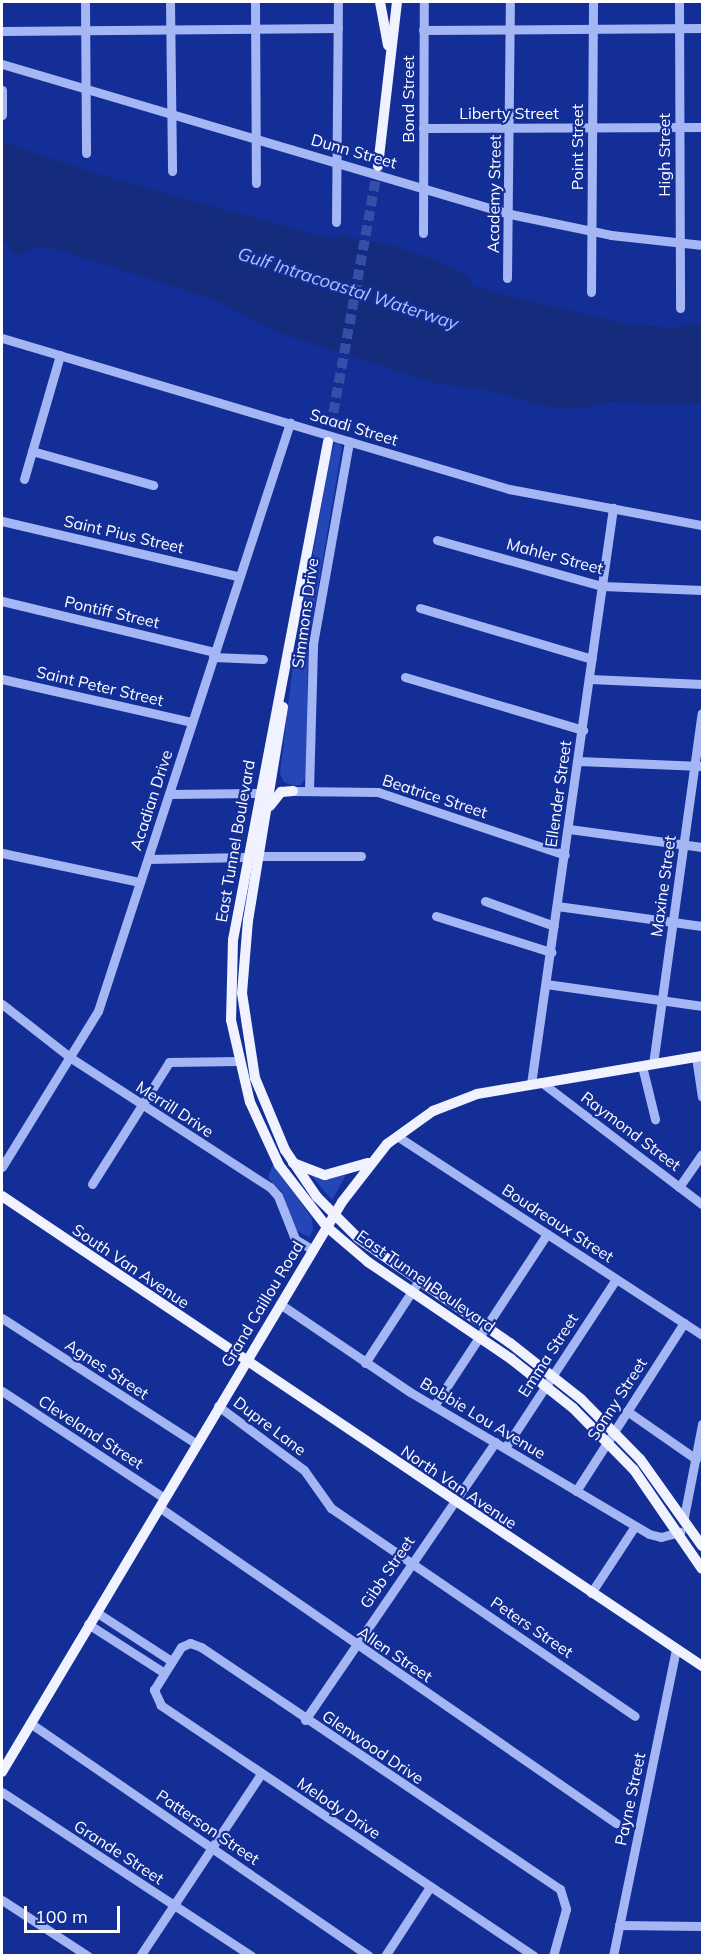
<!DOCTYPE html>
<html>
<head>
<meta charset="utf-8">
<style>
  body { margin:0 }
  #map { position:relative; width:704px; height:1957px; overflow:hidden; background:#132f97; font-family:Mulish,sans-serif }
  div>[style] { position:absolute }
  .green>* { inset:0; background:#2546b6 }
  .water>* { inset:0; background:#152b7b }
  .major-tunnel>* { height:10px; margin-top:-5px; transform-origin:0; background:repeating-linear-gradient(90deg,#364ea7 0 10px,transparent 0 15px) }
  .minor>* { height:9px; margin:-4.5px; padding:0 4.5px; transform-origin:4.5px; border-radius:4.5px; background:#a4b6f3 }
  .major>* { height:10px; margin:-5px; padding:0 5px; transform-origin:5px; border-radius:5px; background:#f0f2ff }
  span { translate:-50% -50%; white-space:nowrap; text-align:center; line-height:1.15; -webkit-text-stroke:4.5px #132f97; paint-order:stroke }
  .street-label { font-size:16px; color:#fff }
  .water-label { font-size:18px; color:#b0c2fa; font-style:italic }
  .frame { position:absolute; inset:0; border:3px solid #fff; pointer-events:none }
  .scale { position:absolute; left:24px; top:1906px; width:96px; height:27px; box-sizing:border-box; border:3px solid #fff; border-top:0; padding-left:8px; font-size:18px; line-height:21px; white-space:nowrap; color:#fff; -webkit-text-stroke:4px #132f97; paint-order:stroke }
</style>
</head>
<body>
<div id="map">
  <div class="green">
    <i style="clip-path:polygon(336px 440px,342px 447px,308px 646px,306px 777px,301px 785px,293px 786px,284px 782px,280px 774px,293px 664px,330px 458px)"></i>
    <i style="clip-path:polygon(273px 1164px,312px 1218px,313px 1230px,309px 1237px,295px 1230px,282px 1192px,268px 1178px)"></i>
    <i style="clip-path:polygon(310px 1174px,334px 1177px,346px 1175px,332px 1200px)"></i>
  </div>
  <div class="water">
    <i style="clip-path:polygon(2px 142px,100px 175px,328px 238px,342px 236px,390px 245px,433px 259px,467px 275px,473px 286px,504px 295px,627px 324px,673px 328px,702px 322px,702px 404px,608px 402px,579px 409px,553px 408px,483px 389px,437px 384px,279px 333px,217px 301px,60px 250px,41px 247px,16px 256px,2px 238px)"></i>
  </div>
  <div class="major-tunnel">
    <i style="left:328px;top:442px;width:280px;rotate:-79.7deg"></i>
  </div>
  <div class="minor">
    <i style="left:85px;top:2px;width:151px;rotate:89.6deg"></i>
    <i style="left:170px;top:2px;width:169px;rotate:89.3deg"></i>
    <i style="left:255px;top:2px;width:181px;rotate:89.7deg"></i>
    <i style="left:679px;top:2px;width:306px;rotate:89.8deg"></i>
    <i style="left:423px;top:30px;width:279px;rotate:-0.4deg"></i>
    <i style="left:2px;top:31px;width:336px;rotate:-0.5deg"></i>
    <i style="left:2px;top:64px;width:530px;rotate:16.45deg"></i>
    <i style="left:510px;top:214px;width:103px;rotate:11.7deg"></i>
    <i style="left:611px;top:235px;width:92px;rotate:6.3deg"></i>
    <i style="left:2px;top:90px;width:25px;rotate:90deg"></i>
    <i style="left:423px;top:128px;width:279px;rotate:-0.2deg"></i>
    <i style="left:336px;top:222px;width:220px;rotate:-89.5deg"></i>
    <i style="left:423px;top:233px;width:231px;rotate:-89.8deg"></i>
    <i style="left:507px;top:278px;width:276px;rotate:-89.4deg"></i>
    <i style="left:591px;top:292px;width:290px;rotate:-89.6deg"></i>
    <i style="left:2px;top:338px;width:529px;rotate:16.59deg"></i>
    <i style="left:509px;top:489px;width:196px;rotate:10.6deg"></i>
    <i style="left:32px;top:451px;width:126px;rotate:15.7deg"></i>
    <i style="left:24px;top:479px;width:129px;rotate:-73.8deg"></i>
    <i style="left:2px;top:521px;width:244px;rotate:13.2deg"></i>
    <i style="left:437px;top:540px;width:171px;rotate:15.6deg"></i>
    <i style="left:602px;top:586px;width:100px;rotate:2.3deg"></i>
    <i style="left:2px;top:601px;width:219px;rotate:13.5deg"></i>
    <i style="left:420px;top:608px;width:179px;rotate:16.5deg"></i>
    <i style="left:213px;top:657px;width:50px;rotate:2.3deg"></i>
    <i style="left:405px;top:677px;width:186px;rotate:16.6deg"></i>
    <i style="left:2px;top:679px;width:195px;rotate:12.8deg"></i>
    <i style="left:590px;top:679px;width:112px;rotate:2.6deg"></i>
    <i style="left:578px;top:761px;width:124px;rotate:2.3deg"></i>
    <i style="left:309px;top:790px;width:146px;rotate:-88.4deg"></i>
    <i style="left:313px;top:644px;width:206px;rotate:-79.9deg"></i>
    <i style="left:293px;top:791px;width:85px;rotate:0.7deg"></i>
    <i style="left:378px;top:792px;width:197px;rotate:18.6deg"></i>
    <i style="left:169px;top:794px;width:90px;rotate:-0.6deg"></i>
    <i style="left:569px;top:829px;width:134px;rotate:7.7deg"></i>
    <i style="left:2px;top:853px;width:141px;rotate:11.9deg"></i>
    <i style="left:258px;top:856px;width:103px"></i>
    <i style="left:148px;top:859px;width:98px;rotate:-1.2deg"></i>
    <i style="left:485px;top:901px;width:73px;rotate:19.9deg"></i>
    <i style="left:557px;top:906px;width:146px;rotate:7.9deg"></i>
    <i style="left:436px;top:916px;width:121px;rotate:17.4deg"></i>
    <i style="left:546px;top:984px;width:158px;rotate:8deg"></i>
    <i style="left:2px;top:1004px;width:88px;rotate:38deg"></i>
    <i style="left:71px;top:1058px;width:237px;rotate:33deg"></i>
    <i style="left:270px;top:1187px;width:12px;rotate:48deg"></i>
    <i style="left:278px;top:1196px;width:46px;rotate:68.4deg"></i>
    <i style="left:295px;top:1239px;width:21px;rotate:31deg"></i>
    <i style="left:696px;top:1057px;width:40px;rotate:81.5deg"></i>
    <i style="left:653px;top:1064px;width:354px;rotate:-82.1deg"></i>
    <i style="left:642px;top:1066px;width:55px;rotate:76.2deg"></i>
    <i style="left:541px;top:1082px;width:202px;rotate:37.2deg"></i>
    <i style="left:531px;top:1084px;width:582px;rotate:-81.9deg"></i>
    <i style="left:397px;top:1136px;width:364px;rotate:33.1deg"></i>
    <i style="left:2px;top:1167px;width:183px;rotate:-58.4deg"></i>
    <i style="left:98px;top:1011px;width:619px;rotate:-71.92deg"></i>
    <i style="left:92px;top:1184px;width:144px;rotate:-57.7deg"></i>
    <i style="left:169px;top:1062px;width:69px;rotate:-0.8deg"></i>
    <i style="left:679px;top:1187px;width:40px;rotate:-55.1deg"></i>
    <i style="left:280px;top:1304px;width:157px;rotate:34.1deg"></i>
    <i style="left:410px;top:1392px;width:278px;rotate:30.7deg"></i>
    <i style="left:649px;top:1534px;width:12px;rotate:14deg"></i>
    <i style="left:661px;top:1537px;width:20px;rotate:-15deg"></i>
    <i style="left:2px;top:1318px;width:232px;rotate:32.9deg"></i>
    <i style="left:365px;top:1363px;width:97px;rotate:-56.8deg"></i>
    <i style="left:2px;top:1391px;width:194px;rotate:33.4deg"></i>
    <i style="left:218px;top:1406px;width:107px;rotate:36.7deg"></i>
    <i style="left:304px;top:1470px;width:47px;rotate:54.6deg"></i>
    <i style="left:331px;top:1508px;width:368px;rotate:34.4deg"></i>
    <i style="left:434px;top:1406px;width:206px;rotate:-56.7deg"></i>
    <i style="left:627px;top:1411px;width:84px;rotate:34.8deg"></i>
    <i style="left:505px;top:1448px;width:202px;rotate:-56.7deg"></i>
    <i style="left:576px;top:1491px;width:200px;rotate:-57.3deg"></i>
    <i style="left:159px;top:1507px;width:556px;rotate:34.66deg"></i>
    <i style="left:684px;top:1517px;width:95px;rotate:-79deg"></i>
    <i style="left:591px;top:1593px;width:80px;rotate:-56.7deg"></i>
    <i style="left:96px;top:1612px;width:88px;rotate:33deg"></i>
    <i style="left:88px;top:1624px;width:89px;rotate:32.6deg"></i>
    <i style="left:305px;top:1720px;width:337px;rotate:-55.6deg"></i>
    <i style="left:30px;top:1723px;width:411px;rotate:34.5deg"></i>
    <i style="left:2px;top:1792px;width:299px;rotate:33.3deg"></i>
    <i style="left:2px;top:1900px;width:103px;rotate:33.1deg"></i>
    <i style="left:619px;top:1925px;width:83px;rotate:0.7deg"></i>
    <i style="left:140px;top:1956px;width:219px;rotate:-56.4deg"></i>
    <i style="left:385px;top:1956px;width:82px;rotate:-56.9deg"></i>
    <i style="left:534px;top:1956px;width:450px;rotate:-146.1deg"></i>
    <i style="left:161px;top:1705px;width:17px;rotate:-115deg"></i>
    <i style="left:154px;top:1690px;width:51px;rotate:-57.9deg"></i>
    <i style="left:181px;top:1647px;width:10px;rotate:-24deg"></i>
    <i style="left:190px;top:1643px;width:12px;rotate:20deg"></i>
    <i style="left:201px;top:1647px;width:433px;rotate:34deg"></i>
    <i style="left:560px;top:1889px;width:21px;rotate:73deg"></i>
    <i style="left:566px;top:1909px;width:49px;rotate:105.5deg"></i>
    <i style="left:613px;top:1956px;width:313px;rotate:-78.4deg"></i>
  </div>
  <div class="major">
    <i style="left:380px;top:2px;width:44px;rotate:79.5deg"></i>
    <i style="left:378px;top:166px;width:165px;rotate:-83.4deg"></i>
    <i style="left:328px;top:442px;width:507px;rotate:100.8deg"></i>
    <i style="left:233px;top:940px;width:80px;rotate:91.4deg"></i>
    <i style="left:231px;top:1020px;width:84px;rotate:77deg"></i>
    <i style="left:250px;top:1102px;width:69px;rotate:65.3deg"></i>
    <i style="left:279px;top:1165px;width:78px;rotate:52.3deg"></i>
    <i style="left:327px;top:1227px;width:54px;rotate:40.5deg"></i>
    <i style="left:368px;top:1262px;width:173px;rotate:34.1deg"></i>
    <i style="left:511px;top:1359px;width:79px;rotate:38.3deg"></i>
    <i style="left:573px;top:1408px;width:87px;rotate:45.5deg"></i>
    <i style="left:634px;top:1470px;width:120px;rotate:55.5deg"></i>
    <i style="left:283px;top:707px;width:216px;rotate:99.3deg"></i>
    <i style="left:248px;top:920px;width:73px;rotate:94.7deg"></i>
    <i style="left:242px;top:993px;width:86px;rotate:81.3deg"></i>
    <i style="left:255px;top:1078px;width:78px;rotate:67.4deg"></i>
    <i style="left:285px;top:1150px;width:57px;rotate:55.8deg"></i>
    <i style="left:317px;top:1197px;width:59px;rotate:45deg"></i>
    <i style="left:359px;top:1239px;width:183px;rotate:34.6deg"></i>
    <i style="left:510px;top:1343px;width:90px;rotate:38.3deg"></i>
    <i style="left:581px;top:1399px;width:84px;rotate:45.5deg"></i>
    <i style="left:640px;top:1459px;width:107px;rotate:54.5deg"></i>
    <i style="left:270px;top:806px;width:18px;rotate:-52deg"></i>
    <i style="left:281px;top:792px;width:12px;rotate:-5deg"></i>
    <i style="left:293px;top:1163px;width:34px;rotate:21deg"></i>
    <i style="left:325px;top:1175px;width:45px;rotate:-15.6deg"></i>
    <i style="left:2px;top:1196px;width:843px;rotate:33.88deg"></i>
    <i style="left:2px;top:1772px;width:664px;rotate:-59.18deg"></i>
    <i style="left:342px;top:1202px;width:73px;rotate:-52.2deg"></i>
    <i style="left:387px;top:1144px;width:57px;rotate:-35.7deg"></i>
    <i style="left:433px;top:1111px;width:47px;rotate:-21.1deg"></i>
    <i style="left:477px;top:1094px;width:228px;rotate:-9.6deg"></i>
  </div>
  <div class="street-label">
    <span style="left:408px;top:99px;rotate:-90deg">Bond Street</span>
    <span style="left:509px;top:113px">Liberty Street</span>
    <span style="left:577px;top:147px;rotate:-90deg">Point Street</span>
    <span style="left:354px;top:151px;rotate:16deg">Dunn Street</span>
    <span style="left:664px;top:155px;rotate:-90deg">High Street</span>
    <span style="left:494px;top:194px;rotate:-89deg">Academy Street</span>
    <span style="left:354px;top:427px;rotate:17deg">Saadi Street</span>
    <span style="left:124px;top:534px;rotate:13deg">Saint Pius Street</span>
    <span style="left:555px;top:556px;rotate:15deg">Mahler Street</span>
    <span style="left:112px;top:612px;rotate:13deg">Pontiff Street</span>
    <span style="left:305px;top:613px;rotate:-82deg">Simmons Drive</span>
    <span style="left:100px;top:686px;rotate:13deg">Saint Peter Street</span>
    <span style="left:558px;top:794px;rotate:-82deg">Ellender Street</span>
    <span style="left:435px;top:796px;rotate:18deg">Beatrice Street</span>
    <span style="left:151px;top:800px;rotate:-72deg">Acadian Drive</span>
    <span style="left:235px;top:841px;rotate:-80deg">East Tunnel Boulevard</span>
    <span style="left:663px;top:886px;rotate:-82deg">Maxine Street</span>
    <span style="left:175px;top:1109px;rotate:33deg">Merrill Drive</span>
    <span style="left:631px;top:1131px;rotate:37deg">Raymond Street</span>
    <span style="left:558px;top:1223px;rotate:33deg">Boudreaux Street</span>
    <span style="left:131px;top:1266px;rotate:34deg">South Van Avenue</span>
    <span style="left:426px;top:1281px;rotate:35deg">East Tunnel Boulevard</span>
    <span style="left:262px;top:1304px;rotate:-59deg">Grand Caillou Road</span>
    <span style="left:548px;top:1355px;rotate:-57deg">Emma Street</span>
    <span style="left:107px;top:1369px;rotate:33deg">Agnes Street</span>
    <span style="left:617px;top:1399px;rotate:-57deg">Sonny Street</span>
    <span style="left:483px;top:1418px;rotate:31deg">Bobbie Lou Avenue</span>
    <span style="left:270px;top:1426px;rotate:37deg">Dupre Lane</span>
    <span style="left:91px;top:1432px;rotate:33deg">Cleveland Street</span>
    <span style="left:459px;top:1487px;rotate:34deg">North Van Avenue</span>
    <span style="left:387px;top:1572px;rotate:-56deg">Gibb Street</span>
    <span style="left:532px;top:1627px;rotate:34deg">Peters Street</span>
    <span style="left:395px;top:1654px;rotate:34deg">Allen Street</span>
    <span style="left:373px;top:1747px;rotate:34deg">Glenwood Drive</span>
    <span style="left:630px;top:1799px;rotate:-78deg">Payne Street</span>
    <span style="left:339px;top:1808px;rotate:34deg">Melody Drive</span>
    <span style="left:208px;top:1827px;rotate:34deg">Patterson Street</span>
    <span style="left:119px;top:1852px;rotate:33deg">Grande Street</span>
  </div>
  <div class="water-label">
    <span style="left:348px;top:289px;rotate:18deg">Gulf Intracoastal Waterway</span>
  </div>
  <div class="frame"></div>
  <div class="scale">100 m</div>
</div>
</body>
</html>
